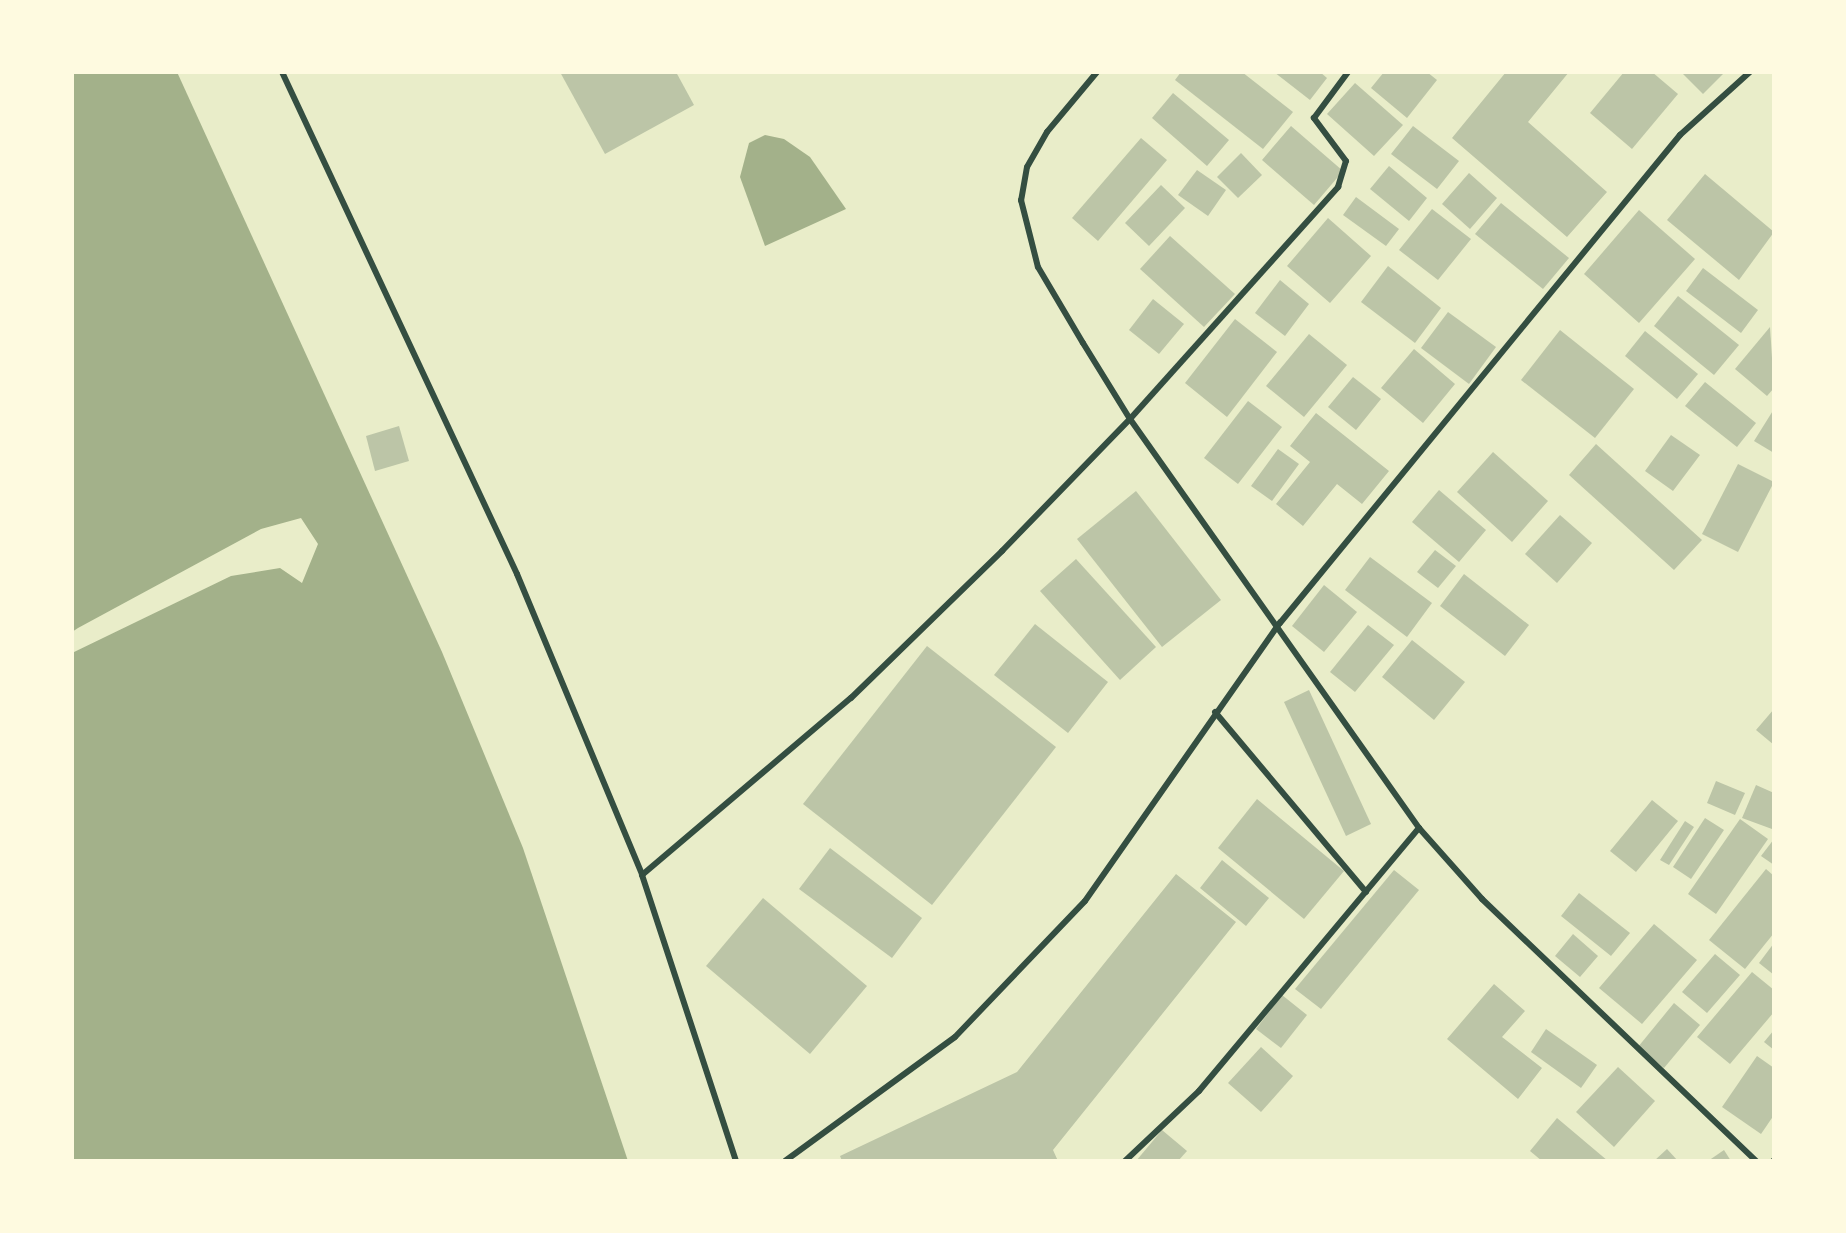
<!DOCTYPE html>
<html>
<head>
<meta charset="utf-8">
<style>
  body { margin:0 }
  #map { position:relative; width:1846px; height:1233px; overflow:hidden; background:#e9edc9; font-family:"Open Sans",sans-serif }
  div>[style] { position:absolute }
  .water>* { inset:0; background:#a3b18a }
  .pier>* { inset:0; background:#e9edc9 }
  .building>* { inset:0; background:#bcc5a7 }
  .minor>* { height:6px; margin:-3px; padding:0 3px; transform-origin:3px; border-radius:3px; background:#344e41 }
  span { translate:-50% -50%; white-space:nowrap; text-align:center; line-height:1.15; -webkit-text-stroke:6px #fefae0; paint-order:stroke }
  .frame { position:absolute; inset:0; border:74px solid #fefae0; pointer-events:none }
</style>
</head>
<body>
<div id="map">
  <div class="water">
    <i style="clip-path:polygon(72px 72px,177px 72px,442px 652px,523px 848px,628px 1161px,72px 1161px)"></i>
    <i style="clip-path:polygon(765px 135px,784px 139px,810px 157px,846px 209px,765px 246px,740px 177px,749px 143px)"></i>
  </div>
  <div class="pier">
    <i style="clip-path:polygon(301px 518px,318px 544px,302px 583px,280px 568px,231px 576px,72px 653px,72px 632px,78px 628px,261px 529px)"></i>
  </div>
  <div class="building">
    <i style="clip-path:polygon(560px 72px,676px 72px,694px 105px,605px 154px)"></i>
    <i style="clip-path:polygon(1181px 72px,1242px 72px,1293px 112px,1263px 149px,1175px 80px)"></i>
    <i style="clip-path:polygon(1274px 72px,1320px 72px,1327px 78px,1310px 100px)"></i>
    <i style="clip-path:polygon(1384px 72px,1427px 72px,1437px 80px,1407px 118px,1371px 88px)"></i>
    <i style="clip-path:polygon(1506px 72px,1569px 72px,1528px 122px,1607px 192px,1567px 237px,1452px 138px)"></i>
    <i style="clip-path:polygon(1624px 72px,1652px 72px,1678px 94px,1632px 149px,1590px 113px)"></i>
    <i style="clip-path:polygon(1681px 72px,1725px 72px,1703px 94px)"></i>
    <i style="clip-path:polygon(1355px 83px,1403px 125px,1374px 156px,1327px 114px)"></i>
    <i style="clip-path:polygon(1173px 93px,1229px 140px,1207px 166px,1152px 118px)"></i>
    <i style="clip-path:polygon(1291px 126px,1343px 171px,1314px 205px,1262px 160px)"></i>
    <i style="clip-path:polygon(1413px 126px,1459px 161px,1437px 189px,1391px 154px)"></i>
    <i style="clip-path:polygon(1141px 138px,1167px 160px,1098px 241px,1072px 218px)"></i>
    <i style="clip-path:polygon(1241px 153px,1262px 175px,1238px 198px,1217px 177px)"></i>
    <i style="clip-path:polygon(1389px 166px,1427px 198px,1409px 221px,1370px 189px)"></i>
    <i style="clip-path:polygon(1197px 170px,1226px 190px,1208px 216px,1178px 195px)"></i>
    <i style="clip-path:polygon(1469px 173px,1497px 198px,1470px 229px,1442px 204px)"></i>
    <i style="clip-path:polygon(1705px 174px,1774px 232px,1739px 280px,1667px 220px)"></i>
    <i style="clip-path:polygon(1161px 185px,1185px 208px,1149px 246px,1125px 223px)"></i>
    <i style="clip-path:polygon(1356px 197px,1399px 229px,1386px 246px,1343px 215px)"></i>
    <i style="clip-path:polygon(1501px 203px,1569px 258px,1543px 289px,1475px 234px)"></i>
    <i style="clip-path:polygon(1432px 209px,1471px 239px,1438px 280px,1399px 250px)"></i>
    <i style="clip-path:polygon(1639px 210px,1695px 259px,1639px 323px,1584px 274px)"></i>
    <i style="clip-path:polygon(1328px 218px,1371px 256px,1330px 303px,1287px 266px)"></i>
    <i style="clip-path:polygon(1170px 236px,1235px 294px,1204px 327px,1140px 269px)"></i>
    <i style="clip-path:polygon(1388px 266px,1441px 308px,1415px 343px,1361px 302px)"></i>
    <i style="clip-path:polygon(1703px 268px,1758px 310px,1741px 333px,1686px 291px)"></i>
    <i style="clip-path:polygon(1280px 280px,1309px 304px,1285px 336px,1255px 313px)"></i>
    <i style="clip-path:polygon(1678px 296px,1739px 345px,1714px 375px,1654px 326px)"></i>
    <i style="clip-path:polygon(1153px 299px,1184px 324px,1159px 354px,1129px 330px)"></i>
    <i style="clip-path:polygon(1448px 312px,1496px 347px,1469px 384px,1421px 348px)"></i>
    <i style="clip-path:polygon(1235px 319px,1277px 352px,1227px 417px,1185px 383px)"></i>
    <i style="clip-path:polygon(1770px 327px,1774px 388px,1767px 396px,1735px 369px)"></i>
    <i style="clip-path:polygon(1560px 330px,1634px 389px,1595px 438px,1521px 380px)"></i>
    <i style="clip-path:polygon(1645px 331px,1698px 374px,1677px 399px,1625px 356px)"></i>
    <i style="clip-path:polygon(1309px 334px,1347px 365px,1304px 417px,1266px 386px)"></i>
    <i style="clip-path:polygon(1414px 349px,1455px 384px,1423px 423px,1381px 388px)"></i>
    <i style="clip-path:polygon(1353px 377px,1381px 399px,1356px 430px,1328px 407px)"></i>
    <i style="clip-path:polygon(1705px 382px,1756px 423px,1737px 447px,1685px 406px)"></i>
    <i style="clip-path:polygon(1248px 401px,1282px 427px,1238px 484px,1204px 458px)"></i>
    <i style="clip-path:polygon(1774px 409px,1774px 453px,1754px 441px)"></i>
    <i style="clip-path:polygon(1316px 413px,1389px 471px,1362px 504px,1337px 484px,1303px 526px,1276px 504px,1310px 462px,1290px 446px)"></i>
    <i style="clip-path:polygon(399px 426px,409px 461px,375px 471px,366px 436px)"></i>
    <i style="clip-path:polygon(1671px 435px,1700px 455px,1673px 491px,1645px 471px)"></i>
    <i style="clip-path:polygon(1596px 444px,1702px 540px,1674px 570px,1569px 475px)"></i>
    <i style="clip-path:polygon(1278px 449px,1299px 464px,1272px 501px,1251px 486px)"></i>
    <i style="clip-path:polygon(1493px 452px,1548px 501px,1512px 542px,1457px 492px)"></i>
    <i style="clip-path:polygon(1738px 464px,1774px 482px,1738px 552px,1702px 534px)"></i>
    <i style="clip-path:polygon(1439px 490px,1486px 530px,1459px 562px,1412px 522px)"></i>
    <i style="clip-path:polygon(1136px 491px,1221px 600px,1162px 647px,1077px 539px)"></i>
    <i style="clip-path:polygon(1560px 515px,1592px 543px,1557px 583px,1525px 554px)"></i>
    <i style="clip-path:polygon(1435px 550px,1456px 566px,1438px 588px,1417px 572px)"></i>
    <i style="clip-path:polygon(1370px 557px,1432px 603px,1407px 637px,1345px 590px)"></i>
    <i style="clip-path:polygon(1076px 559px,1156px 647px,1120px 680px,1040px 591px)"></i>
    <i style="clip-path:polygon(1464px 574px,1529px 625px,1505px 656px,1440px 606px)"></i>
    <i style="clip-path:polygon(1324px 585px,1357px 612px,1324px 652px,1292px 626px)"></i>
    <i style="clip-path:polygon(1035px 624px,1108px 682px,1068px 733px,994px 675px)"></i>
    <i style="clip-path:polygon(1368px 625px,1394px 645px,1355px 692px,1330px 672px)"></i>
    <i style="clip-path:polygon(1412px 640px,1465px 682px,1434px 720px,1382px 677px)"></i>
    <i style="clip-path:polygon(927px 646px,1056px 747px,932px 905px,803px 804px)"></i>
    <i style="clip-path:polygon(1309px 690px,1371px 824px,1346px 836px,1284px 702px)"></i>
    <i style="clip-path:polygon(1774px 709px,1774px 745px,1756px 730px)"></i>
    <i style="clip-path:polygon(1716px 781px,1745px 793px,1735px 815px,1707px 803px)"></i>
    <i style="clip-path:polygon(1756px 785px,1774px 793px,1772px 829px,1742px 818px)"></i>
    <i style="clip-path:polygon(1257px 799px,1344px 871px,1304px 919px,1218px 848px)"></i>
    <i style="clip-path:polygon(1652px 800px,1678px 821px,1636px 872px,1610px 851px)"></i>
    <i style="clip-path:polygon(1705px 818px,1724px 830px,1691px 879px,1673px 867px)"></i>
    <i style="clip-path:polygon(1740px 819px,1768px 839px,1716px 914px,1688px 894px)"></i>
    <i style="clip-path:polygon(1685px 821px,1694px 827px,1669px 865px,1660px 860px)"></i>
    <i style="clip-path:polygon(1774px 839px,1774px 865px,1761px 856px)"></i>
    <i style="clip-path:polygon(830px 848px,922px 918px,892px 958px,799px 889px)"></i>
    <i style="clip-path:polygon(1222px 860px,1269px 898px,1246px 926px,1200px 888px)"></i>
    <i style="clip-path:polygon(1766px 869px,1774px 876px,1774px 933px,1745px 969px,1709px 940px)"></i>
    <i style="clip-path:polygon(1394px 870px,1419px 890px,1321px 1009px,1295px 989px)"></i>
    <i style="clip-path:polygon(1176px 874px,1236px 922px,1053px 1150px,1058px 1161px,842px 1161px,840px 1156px,1017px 1072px)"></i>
    <i style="clip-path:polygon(1579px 893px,1630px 933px,1611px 956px,1561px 916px)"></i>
    <i style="clip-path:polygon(763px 898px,867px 986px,810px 1054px,706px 966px)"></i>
    <i style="clip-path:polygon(1654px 924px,1697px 960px,1642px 1024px,1599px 988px)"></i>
    <i style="clip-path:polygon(1573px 934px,1598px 956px,1580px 977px,1555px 956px)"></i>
    <i style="clip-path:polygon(1774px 943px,1774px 975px,1759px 963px)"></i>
    <i style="clip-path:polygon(1715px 954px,1740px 975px,1707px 1013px,1682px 992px)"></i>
    <i style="clip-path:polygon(1752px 972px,1774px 990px,1774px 1012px,1730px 1064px,1697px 1037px)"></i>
    <i style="clip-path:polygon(1494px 984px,1525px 1011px,1502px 1037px,1542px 1068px,1518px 1099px,1447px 1039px)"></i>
    <i style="clip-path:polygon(1282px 995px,1307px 1015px,1281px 1048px,1256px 1029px)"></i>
    <i style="clip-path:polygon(1674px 1003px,1700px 1025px,1664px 1068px,1638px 1047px)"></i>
    <i style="clip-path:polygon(1546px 1029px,1597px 1065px,1581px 1088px,1531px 1052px)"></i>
    <i style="clip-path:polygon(1774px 1030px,1774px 1050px,1764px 1042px)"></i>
    <i style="clip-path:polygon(1261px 1047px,1293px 1076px,1261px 1112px,1228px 1083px)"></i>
    <i style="clip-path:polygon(1757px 1056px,1774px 1068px,1774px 1115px,1761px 1134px,1722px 1107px)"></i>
    <i style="clip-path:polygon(1618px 1067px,1655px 1101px,1614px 1147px,1576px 1112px)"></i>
    <i style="clip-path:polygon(1557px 1118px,1608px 1161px,1542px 1161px,1530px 1151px)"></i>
    <i style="clip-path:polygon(1162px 1130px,1187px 1151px,1178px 1161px,1136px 1161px)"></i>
    <i style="clip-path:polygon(1667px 1149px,1678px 1161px,1654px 1161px)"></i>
    <i style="clip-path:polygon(1724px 1150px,1731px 1161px,1708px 1161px)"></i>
  </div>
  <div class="minor">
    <i style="left:282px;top:72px;width:554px;rotate:64.91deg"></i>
    <i style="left:517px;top:574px;width:326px;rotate:67.4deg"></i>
    <i style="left:642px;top:875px;width:301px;rotate:71.8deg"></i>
    <i style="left:1097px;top:72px;width:78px;rotate:129.8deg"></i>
    <i style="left:1047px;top:132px;width:40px;rotate:119.7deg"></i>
    <i style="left:1027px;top:167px;width:34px;rotate:100deg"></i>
    <i style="left:1021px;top:200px;width:69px;rotate:75.8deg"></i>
    <i style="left:1038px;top:267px;width:88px;rotate:59.4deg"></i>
    <i style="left:1083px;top:343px;width:89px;rotate:58.3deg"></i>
    <i style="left:1130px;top:419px;width:501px;rotate:54.75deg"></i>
    <i style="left:1419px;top:828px;width:95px;rotate:48.4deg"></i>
    <i style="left:1482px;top:899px;width:379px;rotate:43.7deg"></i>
    <i style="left:1215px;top:712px;width:235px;rotate:50deg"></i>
    <i style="left:642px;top:875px;width:274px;rotate:-40.3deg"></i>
    <i style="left:851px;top:698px;width:211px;rotate:-44.2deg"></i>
    <i style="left:1002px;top:551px;width:184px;rotate:-45.9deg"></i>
    <i style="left:1130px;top:419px;width:312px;rotate:-48.1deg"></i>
    <i style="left:1338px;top:187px;width:27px;rotate:-73deg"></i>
    <i style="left:1346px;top:161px;width:54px;rotate:-126.7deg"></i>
    <i style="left:1314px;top:118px;width:57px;rotate:-53.5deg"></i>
    <i style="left:785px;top:1161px;width:210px;rotate:-36.1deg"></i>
    <i style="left:955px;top:1037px;width:188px;rotate:-46.3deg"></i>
    <i style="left:1085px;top:901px;width:340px;rotate:-55deg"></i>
    <i style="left:1280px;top:623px;width:631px;rotate:-50.66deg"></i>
    <i style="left:1680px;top:135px;width:94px;rotate:-42deg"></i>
    <i style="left:1125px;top:1161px;width:102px;rotate:-43.4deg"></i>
    <i style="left:1199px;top:1091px;width:343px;rotate:-50.1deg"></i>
    <i style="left:1773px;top:1161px;width:1px;rotate:-45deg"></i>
  </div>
  <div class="frame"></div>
</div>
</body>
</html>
